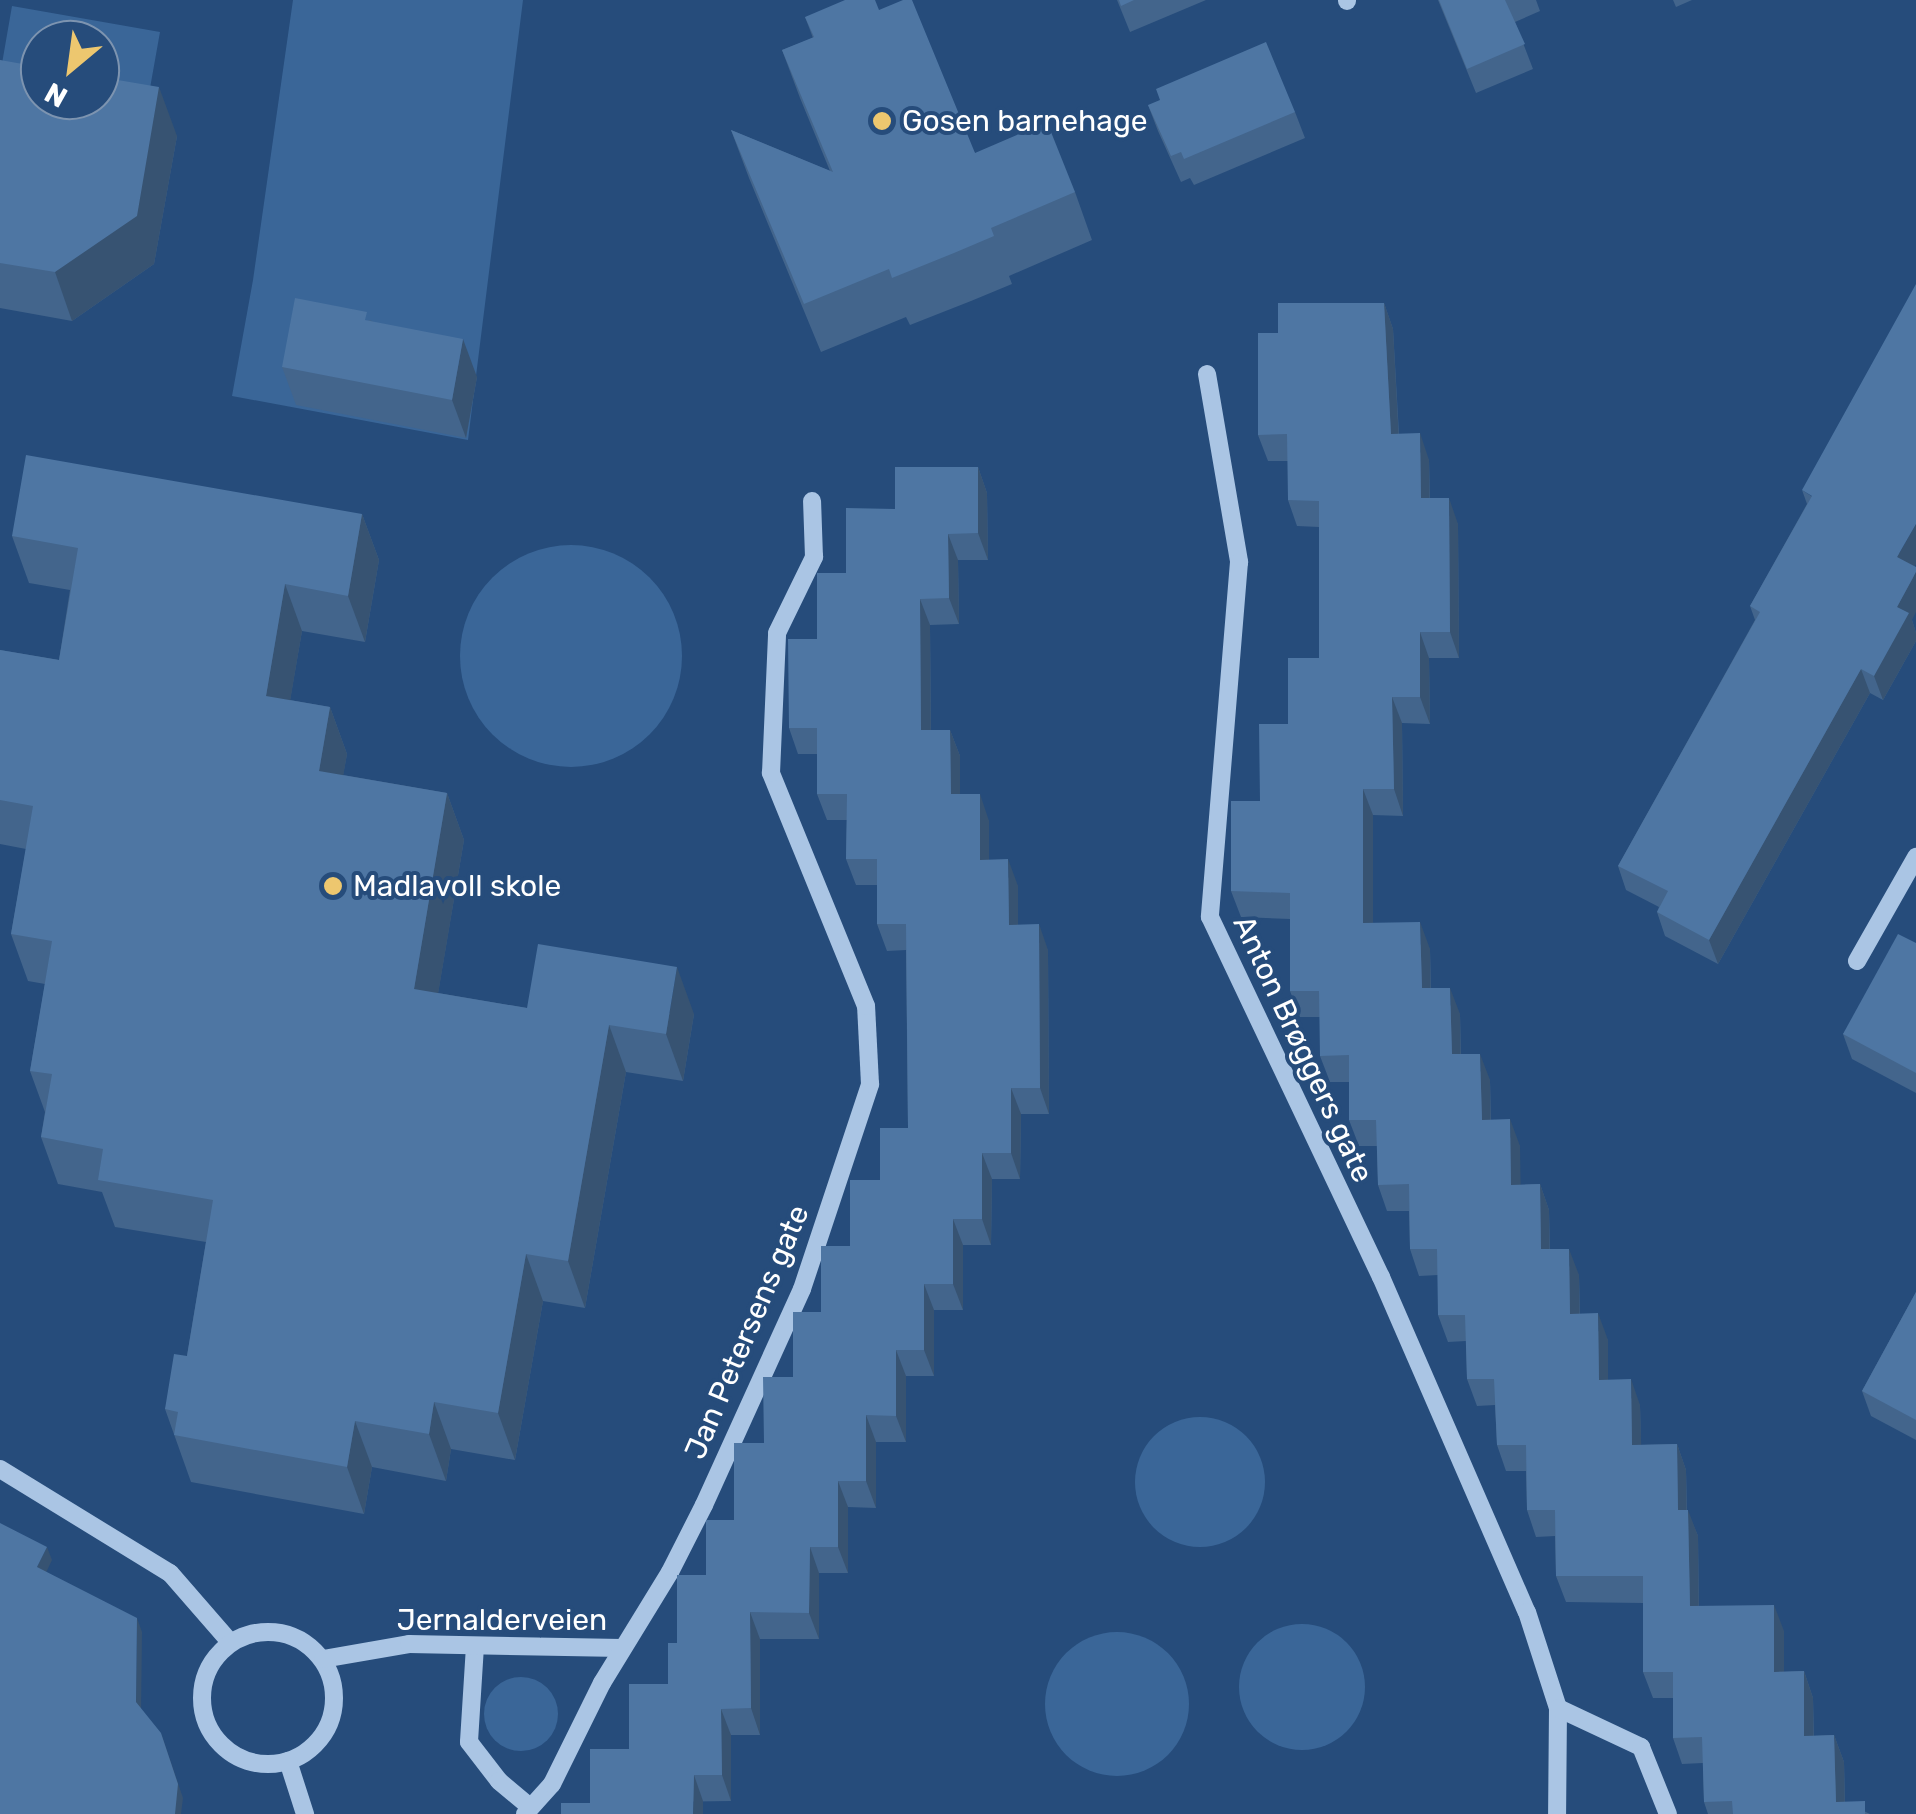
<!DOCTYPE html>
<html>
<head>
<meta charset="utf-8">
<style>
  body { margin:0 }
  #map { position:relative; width:1916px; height:1814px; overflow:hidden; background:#264c7b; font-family:Rubik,sans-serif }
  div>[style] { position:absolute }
  .green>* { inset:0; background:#3a6698 }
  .round { border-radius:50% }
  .minor>* { height:18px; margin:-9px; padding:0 9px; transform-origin:9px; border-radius:9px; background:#aac5e4 }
  .minor>.ring { margin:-9px; padding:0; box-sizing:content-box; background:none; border:18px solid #aac5e4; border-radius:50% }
  .wall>* { inset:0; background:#43658c }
  .shaded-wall>* { inset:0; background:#375372 }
  .building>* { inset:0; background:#4e76a3 }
  .dots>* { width:28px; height:28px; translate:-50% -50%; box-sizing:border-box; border:5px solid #264c7b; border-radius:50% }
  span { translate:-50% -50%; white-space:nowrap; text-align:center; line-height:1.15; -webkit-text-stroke:8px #264c7b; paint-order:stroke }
  .poi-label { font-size:30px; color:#fff }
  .left { translate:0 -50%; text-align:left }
  .street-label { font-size:30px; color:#fff }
  .north { position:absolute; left:20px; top:20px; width:100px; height:100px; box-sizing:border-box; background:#264c7b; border:2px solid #7d94b0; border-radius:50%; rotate:209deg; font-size:28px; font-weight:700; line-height:40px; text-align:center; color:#fff }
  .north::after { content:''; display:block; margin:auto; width:35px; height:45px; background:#edc76f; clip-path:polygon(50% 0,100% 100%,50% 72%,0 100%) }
</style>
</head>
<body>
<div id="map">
  <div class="green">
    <i style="clip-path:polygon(293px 0,523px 0,468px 440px,232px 396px,253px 280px)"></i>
    <i style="clip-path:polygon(12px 6px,160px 32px,147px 105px,100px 97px,100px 40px,40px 40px,40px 87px,0 75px)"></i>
    <i class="round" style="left:460px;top:545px;width:222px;height:222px"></i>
    <i class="round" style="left:1135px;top:1417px;width:130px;height:130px"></i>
    <i class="round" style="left:1239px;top:1624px;width:126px;height:126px"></i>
    <i class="round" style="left:1045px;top:1632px;width:144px;height:144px"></i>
    <i class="round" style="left:484px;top:1677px;width:74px;height:74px"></i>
  </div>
  <div class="minor">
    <i style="left:1347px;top:0;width:1px;rotate:90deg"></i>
    <i style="left:1207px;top:374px;width:191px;rotate:80.3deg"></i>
    <i style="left:1239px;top:562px;width:356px;rotate:94.7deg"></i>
    <i style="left:1210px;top:917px;width:399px;rotate:64.6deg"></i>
    <i style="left:1381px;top:1277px;width:365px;rotate:66.5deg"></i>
    <i style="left:1527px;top:1612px;width:101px;rotate:72.1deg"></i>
    <i style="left:1558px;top:1708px;width:106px;rotate:90.5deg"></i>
    <i style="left:1857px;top:961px;width:120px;rotate:-60.4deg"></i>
    <i style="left:0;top:1469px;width:199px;rotate:31.5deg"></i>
    <i style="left:170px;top:1573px;width:91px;rotate:49deg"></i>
    <i class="ring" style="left:202px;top:1632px;width:114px;height:114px"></i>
    <i style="left:475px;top:1646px;width:96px;rotate:93.6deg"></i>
    <i style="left:469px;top:1742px;width:49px;rotate:52.4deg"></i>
    <i style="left:499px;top:1781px;width:38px;rotate:40deg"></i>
    <i style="left:323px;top:1659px;width:87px;rotate:-9.9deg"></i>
    <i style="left:409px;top:1644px;width:213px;rotate:1.1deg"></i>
    <i style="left:1558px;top:1708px;width:92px;rotate:25.2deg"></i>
    <i style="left:1641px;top:1747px;width:72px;rotate:68.1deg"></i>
    <i style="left:288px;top:1761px;width:56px;rotate:72.2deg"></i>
    <i style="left:525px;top:1814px;width:40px;rotate:-48deg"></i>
    <i style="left:552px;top:1784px;width:113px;rotate:-63.7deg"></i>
    <i style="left:602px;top:1683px;width:130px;rotate:-58.5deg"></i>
    <i style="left:670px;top:1572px;width:75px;rotate:-63.1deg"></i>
    <i style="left:704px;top:1505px;width:237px;rotate:-65.6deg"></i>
    <i style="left:802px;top:1289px;width:216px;rotate:-71.6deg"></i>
    <i style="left:870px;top:1084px;width:78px;rotate:-92.9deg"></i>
    <i style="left:866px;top:1006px;width:252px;rotate:-112.2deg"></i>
    <i style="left:771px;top:773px;width:140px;rotate:-87.5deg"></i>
    <i style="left:777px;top:633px;width:85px;rotate:-64deg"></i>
    <i style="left:814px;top:557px;width:56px;rotate:-92deg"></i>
  </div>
  <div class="wall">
    <i style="clip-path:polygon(1117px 0,1206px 0,1130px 32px)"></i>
    <i style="clip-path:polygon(1438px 0,1536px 0,1540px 11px,1515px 22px,1533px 69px,1476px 93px)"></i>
    <i style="clip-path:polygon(1673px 0,1692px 0,1676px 7px)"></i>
    <i style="clip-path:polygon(879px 10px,975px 153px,1075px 192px,1092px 240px,1009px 276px,1012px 284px,971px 301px,910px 325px,906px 317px,821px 352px,749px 178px,731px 130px,830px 171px,800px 98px,782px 50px,813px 38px,805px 17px)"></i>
    <i style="clip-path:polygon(0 60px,177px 136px,154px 264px,72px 321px,0 308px)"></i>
    <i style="clip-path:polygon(1148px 105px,1295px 112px,1305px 138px,1194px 185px,1190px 178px,1181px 182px,1158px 131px)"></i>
    <i style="clip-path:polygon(1384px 303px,1393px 329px,1399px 434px,1429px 460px,1430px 498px,1458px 524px,1459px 658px,1429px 658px,1430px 724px,1402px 723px,1403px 816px,1373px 815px,1373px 923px,1430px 949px,1431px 988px,1460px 1014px,1461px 1054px,1490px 1080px,1491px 1120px,1520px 1146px,1520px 1185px,1540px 1184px,1549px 1210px,1550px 1249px,1579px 1275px,1580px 1314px,1608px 1340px,1608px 1380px,1640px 1405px,1641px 1445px,1677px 1444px,1686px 1470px,1687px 1510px,1698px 1536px,1699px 1606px,1784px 1631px,1784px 1672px,1804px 1671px,1813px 1698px,1814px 1736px,1834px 1735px,1844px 1762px,1845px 1802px,1870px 1814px,1708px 1814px,1704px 1802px,1703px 1763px,1682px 1764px,1673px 1738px,1673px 1698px,1653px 1698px,1643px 1672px,1643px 1603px,1566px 1602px,1556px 1576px,1555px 1536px,1536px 1537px,1527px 1510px,1526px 1471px,1506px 1471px,1497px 1445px,1495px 1405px,1477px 1406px,1467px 1379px,1466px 1341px,1448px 1342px,1438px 1315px,1438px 1275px,1419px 1276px,1410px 1249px,1409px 1211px,1387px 1211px,1378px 1185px,1377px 1146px,1359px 1146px,1349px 1120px,1349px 1082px,1330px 1082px,1320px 1056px,1320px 1017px,1300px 1017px,1290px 991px,1290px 919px,1241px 917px,1231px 891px,1260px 801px,1288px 724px,1319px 658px,1319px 527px,1297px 526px,1288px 500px,1288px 461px,1268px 461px,1258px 435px,1278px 333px)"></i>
    <i style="clip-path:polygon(370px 320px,477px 377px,466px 438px,296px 405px,282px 367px)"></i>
    <i style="clip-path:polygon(978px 467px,987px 493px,988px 560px,958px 560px,959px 624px,930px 625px,931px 730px,950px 730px,960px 756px,960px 794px,989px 821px,989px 860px,1018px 886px,1018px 925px,1048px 950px,1049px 1114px,1021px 1114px,1020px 1179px,992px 1179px,991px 1245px,963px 1245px,963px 1310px,934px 1310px,934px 1376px,906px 1376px,906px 1442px,876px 1442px,876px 1508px,848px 1507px,848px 1573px,819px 1573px,819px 1639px,760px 1639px,760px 1735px,731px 1735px,731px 1801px,590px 1803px,629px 1749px,668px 1684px,677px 1643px,706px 1575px,734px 1520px,764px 1443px,880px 1180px,908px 1128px,906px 950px,887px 951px,877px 924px,877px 885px,856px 885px,846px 859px,847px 820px,827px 820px,817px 794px,817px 754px,798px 754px,789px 728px,817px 639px,846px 573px,895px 509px)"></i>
    <i style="clip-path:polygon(1802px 490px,1916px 564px,1914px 566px,1912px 620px,1916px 633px,1916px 641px,1883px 700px,1870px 693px,1718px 964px,1665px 936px,1657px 912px,1659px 907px,1626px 890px,1618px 866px,1755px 620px,1750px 606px,1807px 504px)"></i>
    <i style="clip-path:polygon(362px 514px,379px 560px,365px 642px,302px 631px,290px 700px,330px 707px,347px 754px,343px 775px,447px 793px,464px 840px,438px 993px,527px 1008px,694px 1014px,683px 1081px,626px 1072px,585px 1308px,543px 1301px,515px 1460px,451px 1449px,446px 1481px,372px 1467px,364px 1514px,191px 1482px,165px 1409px,187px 1356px,206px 1242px,115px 1227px,102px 1192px,58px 1184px,41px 1137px,45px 1112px,30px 1071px,45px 984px,28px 981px,11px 934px,26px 849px,0 844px,0 650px,59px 660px,70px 590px,29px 583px,12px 536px)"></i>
    <i style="clip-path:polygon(1916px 943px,1916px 1093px,1852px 1059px,1843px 1034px)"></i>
    <i style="clip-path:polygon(1916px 1292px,1916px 1440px,1871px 1416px,1862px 1391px)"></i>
  </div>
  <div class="shaded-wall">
    <i style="clip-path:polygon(159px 87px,177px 136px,154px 264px,72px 321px,55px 272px)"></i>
    <i style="clip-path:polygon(1384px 303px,1393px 329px,1400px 460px,1391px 434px)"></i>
    <i style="clip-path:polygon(463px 339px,477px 377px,466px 438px,452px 400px)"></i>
    <i style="clip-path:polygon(1420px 433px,1429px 460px,1430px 524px,1421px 498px)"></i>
    <i style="clip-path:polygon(978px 467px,987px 493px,988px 560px,978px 533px)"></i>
    <i style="clip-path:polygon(1449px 498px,1458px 524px,1459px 658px,1450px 632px)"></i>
    <i style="clip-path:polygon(362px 514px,379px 560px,365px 642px,348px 596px)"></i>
    <i style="clip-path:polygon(1916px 524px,1916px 564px,1906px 581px,1897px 557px)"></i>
    <i style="clip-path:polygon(948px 534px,958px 560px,959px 624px,949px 598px)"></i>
    <i style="clip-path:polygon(1916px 572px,1916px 612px,1912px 620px,1916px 633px,1916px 641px,1883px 700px,1874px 676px,1897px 607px)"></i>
    <i style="clip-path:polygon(285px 584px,302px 631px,283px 743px,266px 696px)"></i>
    <i style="clip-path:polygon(920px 599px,930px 625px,931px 756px,921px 730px)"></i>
    <i style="clip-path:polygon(1420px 632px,1429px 658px,1430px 724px,1420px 697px)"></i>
    <i style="clip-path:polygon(1861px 669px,1870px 693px,1718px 964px,1709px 940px)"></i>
    <i style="clip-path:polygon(1392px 697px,1402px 723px,1403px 816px,1394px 789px)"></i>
    <i style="clip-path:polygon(330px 707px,347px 754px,336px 818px,319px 771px)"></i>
    <i style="clip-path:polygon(950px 730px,960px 756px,960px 820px,951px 794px)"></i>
    <i style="clip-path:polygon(1363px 789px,1373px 815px,1373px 949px,1363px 923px)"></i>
    <i style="clip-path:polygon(447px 793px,464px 840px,431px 1036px,414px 989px)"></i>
    <i style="clip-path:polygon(980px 794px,989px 821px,989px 886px,980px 860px)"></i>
    <i style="clip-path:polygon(1008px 859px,1018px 886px,1018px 951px,1009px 925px)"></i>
    <i style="clip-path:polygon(1420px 922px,1430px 949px,1431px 1014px,1422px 988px)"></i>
    <i style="clip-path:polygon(1039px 924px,1048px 950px,1049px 1114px,1040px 1088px)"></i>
    <i style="clip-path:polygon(677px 967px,694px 1014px,683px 1081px,666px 1034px)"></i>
    <i style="clip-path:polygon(1450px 988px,1460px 1014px,1461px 1080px,1452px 1054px)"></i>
    <i style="clip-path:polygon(609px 1025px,626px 1072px,585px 1308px,568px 1261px)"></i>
    <i style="clip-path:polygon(1480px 1054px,1490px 1080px,1491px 1146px,1482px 1120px)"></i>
    <i style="clip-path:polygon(1011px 1088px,1021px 1114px,1020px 1179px,1011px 1153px)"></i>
    <i style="clip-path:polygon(1510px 1119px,1520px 1146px,1521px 1211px,1511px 1185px)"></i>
    <i style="clip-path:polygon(982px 1153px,992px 1179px,991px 1245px,982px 1219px)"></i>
    <i style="clip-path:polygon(1540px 1184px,1549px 1210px,1550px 1276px,1541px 1249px)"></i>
    <i style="clip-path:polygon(953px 1219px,963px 1245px,963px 1310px,953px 1284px)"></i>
    <i style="clip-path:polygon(1569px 1249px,1579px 1275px,1580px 1340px,1570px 1314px)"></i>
    <i style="clip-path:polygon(526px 1254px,543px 1301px,515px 1460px,498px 1413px)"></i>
    <i style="clip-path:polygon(924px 1284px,934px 1310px,934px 1376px,924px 1350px)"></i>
    <i style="clip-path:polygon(1598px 1313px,1608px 1340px,1608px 1406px,1599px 1380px)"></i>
    <i style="clip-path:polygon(896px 1350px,906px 1376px,906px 1442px,896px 1416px)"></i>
    <i style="clip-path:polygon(1631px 1379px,1640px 1405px,1642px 1471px,1632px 1445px)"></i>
    <i style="clip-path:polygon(434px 1402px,451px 1449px,446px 1481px,429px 1434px)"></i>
    <i style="clip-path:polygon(866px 1415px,876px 1442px,876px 1508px,866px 1481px)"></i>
    <i style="clip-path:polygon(355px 1421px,372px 1467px,364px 1514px,347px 1467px)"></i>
    <i style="clip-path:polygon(1677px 1444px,1686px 1470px,1687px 1536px,1678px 1510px)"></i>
    <i style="clip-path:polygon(838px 1481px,848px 1507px,848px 1573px,838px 1547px)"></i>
    <i style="clip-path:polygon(1688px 1510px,1698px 1536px,1699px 1632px,1690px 1606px)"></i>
    <i style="clip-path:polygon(47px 1547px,52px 1560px,42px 1581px,37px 1567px)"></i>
    <i style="clip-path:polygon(810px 1547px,819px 1573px,819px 1639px,809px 1613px)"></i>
    <i style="clip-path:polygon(1774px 1605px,1784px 1631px,1784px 1698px,1774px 1672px)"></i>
    <i style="clip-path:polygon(750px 1612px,760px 1639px,760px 1735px,751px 1708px)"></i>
    <i style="clip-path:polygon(137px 1618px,142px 1632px,141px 1715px,136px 1702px)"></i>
    <i style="clip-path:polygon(1804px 1671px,1813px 1698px,1814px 1762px,1804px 1736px)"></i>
    <i style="clip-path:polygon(721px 1709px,731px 1735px,731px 1801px,722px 1775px)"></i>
    <i style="clip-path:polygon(161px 1733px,183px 1798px,181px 1814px,175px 1814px)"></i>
    <i style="clip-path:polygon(1834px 1735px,1844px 1762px,1845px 1814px,1836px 1802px)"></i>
    <i style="clip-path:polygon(694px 1775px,703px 1801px,703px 1814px,693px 1814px)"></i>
  </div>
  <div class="building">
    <i style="clip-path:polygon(845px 0,875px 0,879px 10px,903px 0,912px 0,975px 153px,1047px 122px,1075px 192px,991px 228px,994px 236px,954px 253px,892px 278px,889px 269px,804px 304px,731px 130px,833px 172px,782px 50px,814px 37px,805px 17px)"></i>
    <i style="clip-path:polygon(1119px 0,1134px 0,1121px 6px)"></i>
    <i style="clip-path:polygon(1439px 0,1505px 0,1525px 44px,1467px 69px)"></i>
    <i style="clip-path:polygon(1266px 42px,1295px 112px,1184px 159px,1181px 152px,1171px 156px,1148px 105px,1160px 100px,1156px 89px)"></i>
    <i style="clip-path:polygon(0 60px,40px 67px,40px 100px,100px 100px,100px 77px,159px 87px,137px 216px,55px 272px,0 263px)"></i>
    <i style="clip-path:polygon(1916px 284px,1916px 524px,1897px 557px,1916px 567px,1916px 572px,1897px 607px,1909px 613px,1874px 676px,1861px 669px,1709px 940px,1657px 912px,1668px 891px,1618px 866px,1760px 612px,1750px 606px,1812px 496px,1802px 490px)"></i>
    <i style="clip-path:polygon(295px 298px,367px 312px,365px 320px,463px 339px,452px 400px,282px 367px)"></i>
    <i style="clip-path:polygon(1278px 303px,1384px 303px,1391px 434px,1420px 433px,1421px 498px,1449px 498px,1450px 632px,1420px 632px,1420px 697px,1392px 697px,1394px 789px,1363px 789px,1363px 923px,1420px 922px,1422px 988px,1450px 988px,1452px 1054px,1480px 1054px,1482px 1120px,1510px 1119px,1511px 1185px,1540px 1184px,1541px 1249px,1569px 1249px,1570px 1314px,1598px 1313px,1599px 1380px,1631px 1379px,1632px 1445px,1677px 1444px,1678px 1510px,1688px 1510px,1690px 1606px,1774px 1605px,1774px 1672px,1804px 1671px,1804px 1736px,1834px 1735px,1836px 1802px,1865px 1801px,1865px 1814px,1733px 1814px,1732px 1801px,1704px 1802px,1702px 1737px,1673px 1738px,1673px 1672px,1643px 1672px,1643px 1576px,1556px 1576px,1555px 1510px,1527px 1510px,1526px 1445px,1497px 1445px,1494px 1379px,1467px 1379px,1465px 1315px,1438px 1315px,1437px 1249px,1410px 1249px,1409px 1184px,1378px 1185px,1376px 1120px,1349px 1120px,1349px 1055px,1320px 1056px,1319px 991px,1290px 991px,1290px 893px,1231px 891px,1231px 801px,1260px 801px,1259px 724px,1288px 724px,1288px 658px,1319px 658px,1319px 501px,1288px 500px,1287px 434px,1258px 435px,1258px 333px,1278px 333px)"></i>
    <i style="clip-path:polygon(26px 455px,362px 514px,348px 596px,285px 584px,266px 696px,330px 707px,319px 771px,447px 793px,414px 989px,527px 1008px,538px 944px,677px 967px,666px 1034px,609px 1025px,568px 1261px,526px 1254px,498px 1413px,434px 1402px,429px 1434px,355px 1421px,347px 1467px,174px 1435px,178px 1412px,165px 1409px,174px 1354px,187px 1356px,213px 1200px,98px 1180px,103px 1149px,41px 1137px,52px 1074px,30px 1071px,52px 941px,11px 934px,33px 806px,0 800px,0 650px,59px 660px,78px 548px,12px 536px)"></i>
    <i style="clip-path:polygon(895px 467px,978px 467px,978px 533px,948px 534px,949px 598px,920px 599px,921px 730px,950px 730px,951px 794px,980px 794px,980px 860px,1008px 859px,1009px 925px,1039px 924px,1040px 1088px,1011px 1088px,1011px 1153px,982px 1153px,982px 1219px,953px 1219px,953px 1284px,924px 1284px,924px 1350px,896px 1350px,896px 1416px,866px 1415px,866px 1481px,838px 1481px,838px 1547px,810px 1547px,809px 1613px,750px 1612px,751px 1708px,721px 1709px,722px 1775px,694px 1775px,693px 1814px,561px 1814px,561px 1803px,590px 1803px,590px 1749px,629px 1749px,629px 1684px,668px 1684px,668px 1643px,677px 1643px,677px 1575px,706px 1575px,706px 1520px,734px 1520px,734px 1443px,764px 1443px,763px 1377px,793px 1377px,793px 1312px,821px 1312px,821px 1246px,850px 1246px,850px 1180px,880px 1180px,880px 1128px,908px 1128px,906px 924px,877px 924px,877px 859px,846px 859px,847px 794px,817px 794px,817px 728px,789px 728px,788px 639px,817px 639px,817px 573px,846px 573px,846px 508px,895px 509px)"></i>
    <i style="clip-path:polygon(1898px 934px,1916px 943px,1916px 1073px,1843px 1034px)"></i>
    <i style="clip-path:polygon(1916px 1292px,1916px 1420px,1862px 1391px)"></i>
    <i style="clip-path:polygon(0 1523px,47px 1547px,37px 1567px,137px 1618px,136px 1702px,161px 1733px,178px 1784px,175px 1814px,0 1814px)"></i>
  </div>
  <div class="dots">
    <i style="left:882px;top:121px;background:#edc76f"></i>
    <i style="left:333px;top:886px;background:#edc76f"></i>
  </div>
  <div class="poi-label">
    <span class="left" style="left:902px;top:121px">Gosen barnehage</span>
    <span class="left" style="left:353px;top:886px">Madlavoll skole</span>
  </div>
  <div class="street-label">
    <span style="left:1303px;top:1049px;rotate:65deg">Anton Brøggers gate</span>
    <span style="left:747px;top:1332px;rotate:-67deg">Jan Petersens gate</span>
    <span style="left:502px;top:1620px">Jernalderveien</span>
  </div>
  <div class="north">N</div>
</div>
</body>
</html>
